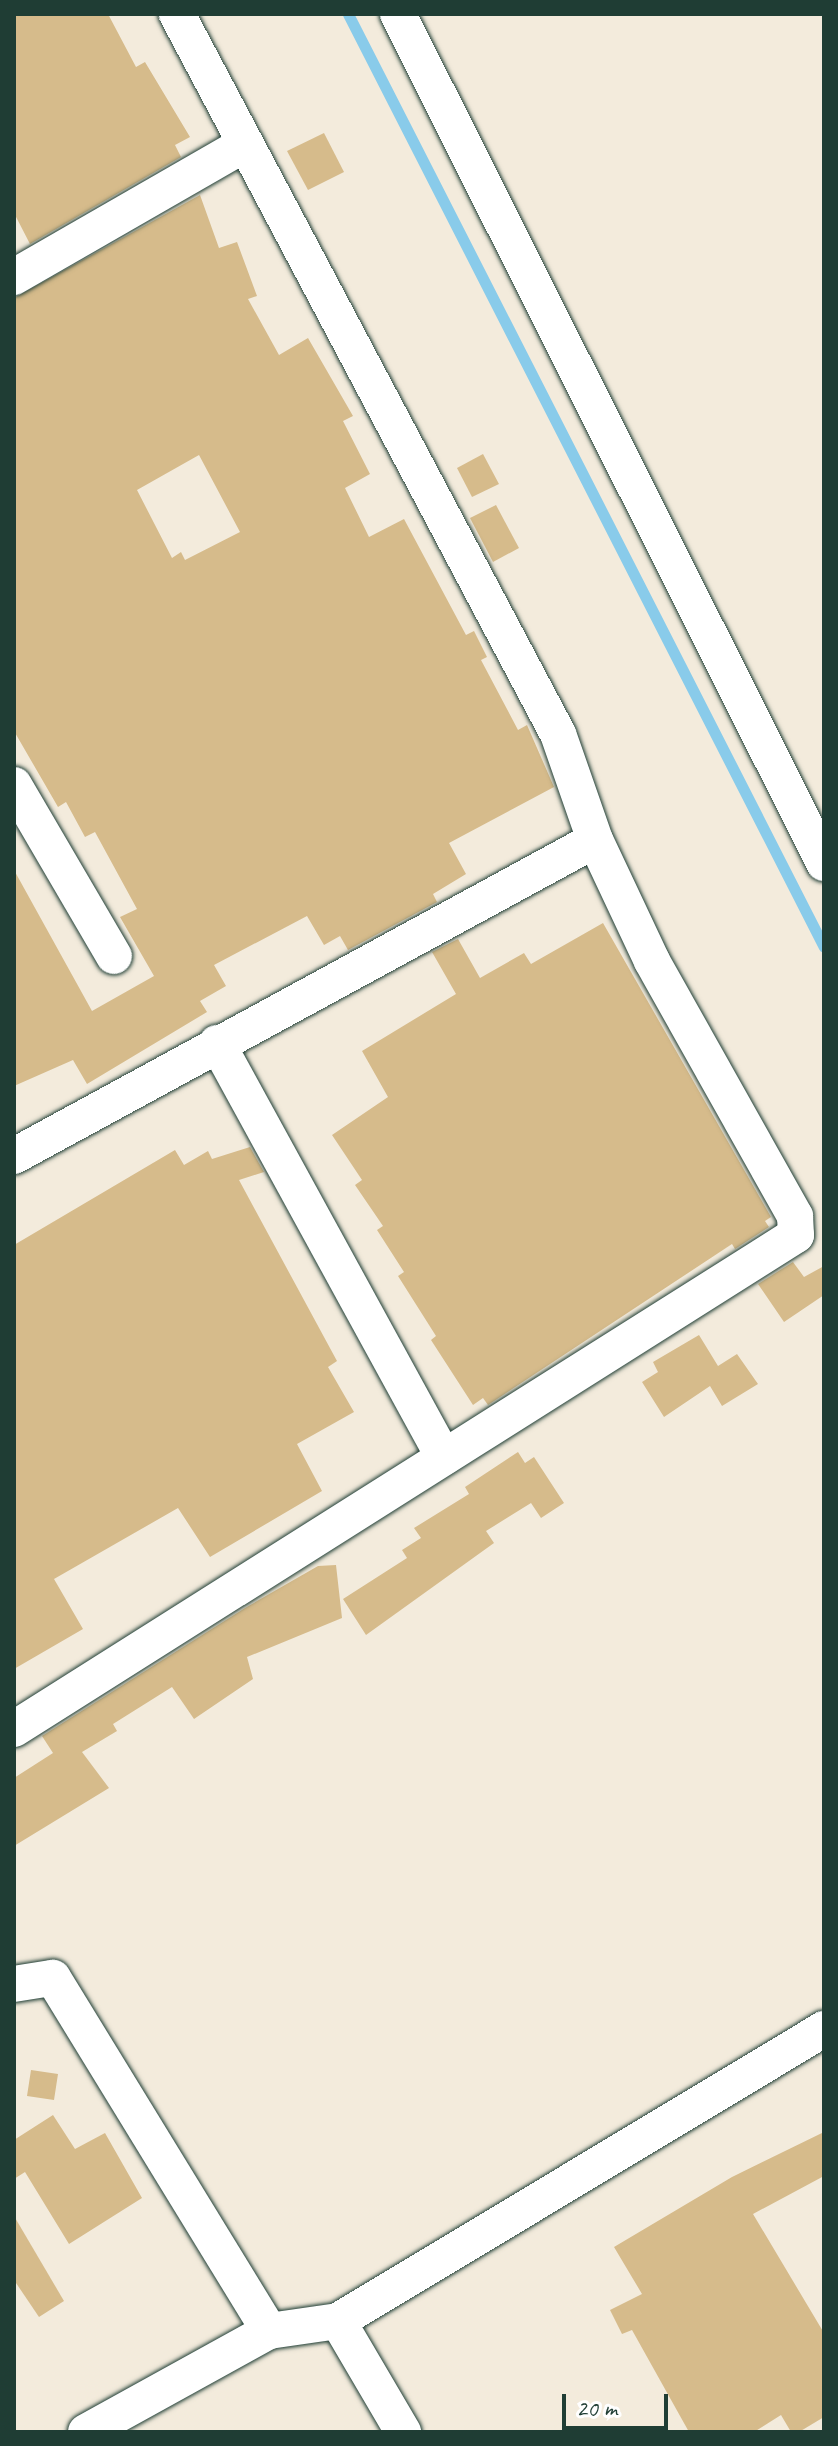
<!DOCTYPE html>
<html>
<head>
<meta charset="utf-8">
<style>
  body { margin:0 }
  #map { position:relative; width:838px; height:2446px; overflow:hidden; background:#f3ebdc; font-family:Caveat,sans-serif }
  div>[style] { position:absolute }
  .stream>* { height:11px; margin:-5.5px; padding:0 5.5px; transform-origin:5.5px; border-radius:5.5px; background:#89cbea }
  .building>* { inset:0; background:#d6bb8b }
  .roads { filter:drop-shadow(0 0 2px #1f3d34) drop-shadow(0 0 2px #1f3d34) }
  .minor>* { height:36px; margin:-18px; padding:0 18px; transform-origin:18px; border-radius:18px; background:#fff }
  span { translate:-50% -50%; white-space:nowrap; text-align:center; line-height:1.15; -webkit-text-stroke:8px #fff; paint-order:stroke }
  .frame { position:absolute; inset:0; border:16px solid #1f3d34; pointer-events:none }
  .scale { position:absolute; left:562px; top:2394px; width:106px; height:36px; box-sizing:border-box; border:4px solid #1f3d34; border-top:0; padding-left:10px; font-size:24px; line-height:28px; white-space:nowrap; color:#1f3d34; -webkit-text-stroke:6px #fff; paint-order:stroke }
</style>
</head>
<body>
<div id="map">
  <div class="stream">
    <i style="left:348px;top:14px;width:1047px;rotate:62.97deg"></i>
  </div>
  <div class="building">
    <i style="clip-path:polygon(14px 14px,108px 14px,136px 67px,145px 62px,190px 137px,175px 145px,181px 157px,30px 244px,14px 213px)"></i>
    <i style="clip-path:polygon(324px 133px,344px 172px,308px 190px,287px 151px)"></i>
    <i style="clip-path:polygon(evenodd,200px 195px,219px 248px,237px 242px,257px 296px,248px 299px,279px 355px,308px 338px,353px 416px,343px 421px,370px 474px,345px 488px,369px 537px,404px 519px,466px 635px,474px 631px,487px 657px,481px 660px,518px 730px,527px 725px,554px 787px,449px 843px,466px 874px,433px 894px,437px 902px,348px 950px,340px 936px,324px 945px,307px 916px,214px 965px,226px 986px,200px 1001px,207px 1012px,87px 1084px,73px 1060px,14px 1086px,14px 870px,92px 1011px,154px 976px,120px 917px,137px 909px,95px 832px,85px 837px,66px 802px,58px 807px,14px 731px,14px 298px,200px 195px,199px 455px,240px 532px,185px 560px,181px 552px,172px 558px,137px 490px,199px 455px)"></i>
    <i style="clip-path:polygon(483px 454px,499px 484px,472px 497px,457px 468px)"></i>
    <i style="clip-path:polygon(496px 505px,519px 548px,493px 562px,470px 518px)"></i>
    <i style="clip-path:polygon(603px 923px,771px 1217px,765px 1221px,769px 1227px,735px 1249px,732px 1244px,488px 1405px,483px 1398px,473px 1405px,431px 1340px,436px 1336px,398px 1276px,404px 1272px,377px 1230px,383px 1226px,355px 1185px,362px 1180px,332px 1135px,388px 1097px,362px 1051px,456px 994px,432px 952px,458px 939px,480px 978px,524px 953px,531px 964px)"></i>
    <i style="clip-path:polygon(250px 1147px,264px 1172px,239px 1180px,337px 1361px,328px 1367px,354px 1412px,297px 1444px,322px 1491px,210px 1557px,178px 1508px,54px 1579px,83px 1629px,14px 1669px,14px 1245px,175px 1150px,184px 1165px,208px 1151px,212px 1159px)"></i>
    <i style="clip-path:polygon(793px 1262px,804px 1277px,824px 1266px,824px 1295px,784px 1322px,758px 1284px)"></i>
    <i style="clip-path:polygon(699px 1335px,718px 1366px,737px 1354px,758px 1384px,722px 1406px,710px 1386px,664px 1417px,642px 1382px,658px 1372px,653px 1362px)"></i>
    <i style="clip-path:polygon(518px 1452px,525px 1463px,534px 1457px,564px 1503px,541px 1518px,531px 1503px,486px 1531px,494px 1543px,366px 1635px,343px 1599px,407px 1558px,402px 1550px,421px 1538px,414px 1528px,469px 1494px,465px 1487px)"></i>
    <i style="clip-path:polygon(336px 1565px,342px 1618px,247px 1657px,253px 1679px,194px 1719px,172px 1687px,113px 1724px,117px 1731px,82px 1752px,109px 1788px,14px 1846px,14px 1778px,53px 1753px,42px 1736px,245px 1608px,318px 1566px)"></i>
    <i style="clip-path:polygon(31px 2070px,58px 2074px,54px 2100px,27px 2096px)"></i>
    <i style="clip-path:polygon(53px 2115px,75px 2149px,105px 2133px,142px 2198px,69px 2244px,25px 2172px,14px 2179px,14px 2140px)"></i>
    <i style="clip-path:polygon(824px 2132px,824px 2176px,753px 2214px,824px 2333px,824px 2417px,799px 2432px,791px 2432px,781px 2415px,754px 2432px,689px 2432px,632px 2330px,622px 2334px,610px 2310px,642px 2294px,614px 2247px,732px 2177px)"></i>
    <i style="clip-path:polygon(14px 2216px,64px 2301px,39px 2317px,14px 2280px)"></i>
  </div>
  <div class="roads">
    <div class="minor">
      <i style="left:398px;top:14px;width:950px;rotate:63.35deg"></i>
      <i style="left:14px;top:277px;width:263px;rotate:-29.9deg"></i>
      <i style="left:14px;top:785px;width:198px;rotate:59.7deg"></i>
      <i style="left:217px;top:1043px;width:472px;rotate:61.3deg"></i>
      <i style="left:14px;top:1156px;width:661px;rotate:-28.54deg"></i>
      <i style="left:14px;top:1729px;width:925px;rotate:-32.28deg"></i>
      <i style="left:796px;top:1235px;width:19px;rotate:-93deg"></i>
      <i style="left:795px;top:1216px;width:292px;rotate:-119.3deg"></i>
      <i style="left:652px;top:961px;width:134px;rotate:-115.2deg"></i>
      <i style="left:595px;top:840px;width:112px;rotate:-109.2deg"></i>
      <i style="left:558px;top:734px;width:815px;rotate:-117.89deg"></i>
      <i style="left:14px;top:1984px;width:39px;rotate:-9deg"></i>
      <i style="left:53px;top:1978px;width:414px;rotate:58.5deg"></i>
      <i style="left:338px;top:2321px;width:129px;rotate:59.6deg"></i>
      <i style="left:86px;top:2432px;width:209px;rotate:-28.9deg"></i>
      <i style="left:269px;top:2331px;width:70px;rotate:-8.2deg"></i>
      <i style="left:338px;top:2321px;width:567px;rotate:-31deg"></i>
    </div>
  </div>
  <div class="frame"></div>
  <div class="scale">20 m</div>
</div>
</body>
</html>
